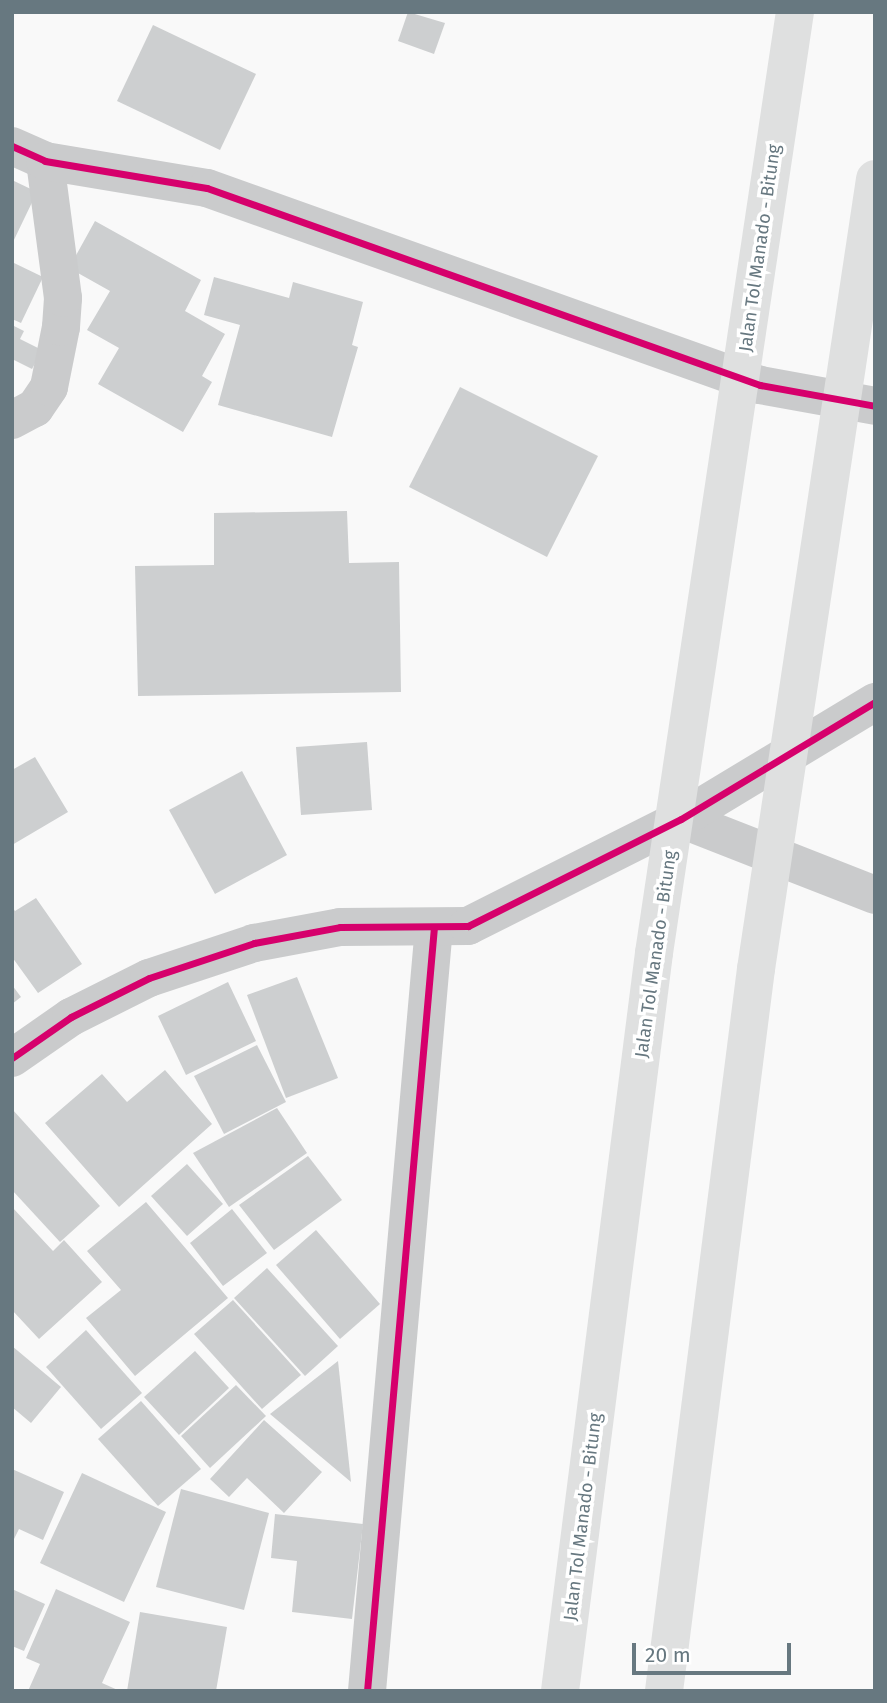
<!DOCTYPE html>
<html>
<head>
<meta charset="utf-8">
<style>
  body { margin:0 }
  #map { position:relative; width:887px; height:1703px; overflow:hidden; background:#f9f9f9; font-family:"Fira Sans",sans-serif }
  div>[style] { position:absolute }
  .building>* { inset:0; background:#cdcfd0 }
  .minor>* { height:38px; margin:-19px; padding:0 19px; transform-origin:19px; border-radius:19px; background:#cacbcc }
  .tertiary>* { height:38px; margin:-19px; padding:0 19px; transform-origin:19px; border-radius:19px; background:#cacbcc }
  .motorway>* { height:38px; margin:-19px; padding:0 19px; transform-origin:19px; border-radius:19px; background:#dfe0e0 }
  .cycleway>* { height:7px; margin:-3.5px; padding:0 3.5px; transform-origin:3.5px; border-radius:3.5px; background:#d6006c }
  span { translate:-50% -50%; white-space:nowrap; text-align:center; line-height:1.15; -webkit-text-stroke:7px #fff; paint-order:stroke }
  .street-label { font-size:18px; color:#677880 }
  .frame { position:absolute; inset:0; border:14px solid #677880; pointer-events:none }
  .scale { position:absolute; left:632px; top:1643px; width:159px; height:32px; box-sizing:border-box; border:4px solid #677880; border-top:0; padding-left:9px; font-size:21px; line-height:24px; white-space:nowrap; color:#677880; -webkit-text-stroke:5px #fff; paint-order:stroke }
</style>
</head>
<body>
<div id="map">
  <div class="building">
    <i style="clip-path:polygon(408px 12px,445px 23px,434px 54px,398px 41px)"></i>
    <i style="clip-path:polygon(153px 25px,256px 74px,220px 150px,117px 101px)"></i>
    <i style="clip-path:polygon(12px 180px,37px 192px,12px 244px)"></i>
    <i style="clip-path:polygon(95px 221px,201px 280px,185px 311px,225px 334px,202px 376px,212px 382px,183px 432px,98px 384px,119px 348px,87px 330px,110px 291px,69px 268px)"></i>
    <i style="clip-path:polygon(12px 262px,43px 277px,21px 323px,12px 319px)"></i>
    <i style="clip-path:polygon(214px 277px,289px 298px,293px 282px,363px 302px,352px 345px,358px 347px,332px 437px,218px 405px,240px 325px,204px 315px)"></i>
    <i style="clip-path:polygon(12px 325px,24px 331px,20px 339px,42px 350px,32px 369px,12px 359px)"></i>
    <i style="clip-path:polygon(460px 387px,598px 456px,547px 557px,409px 487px)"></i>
    <i style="clip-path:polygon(347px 511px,349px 563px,399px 562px,401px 692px,138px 696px,135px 566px,214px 565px,214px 513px)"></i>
    <i style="clip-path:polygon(367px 742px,372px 810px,301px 815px,296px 747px)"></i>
    <i style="clip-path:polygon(35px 757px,68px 812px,12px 845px,12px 770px)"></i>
    <i style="clip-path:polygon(242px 771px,287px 855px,215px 894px,169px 810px)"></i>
    <i style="clip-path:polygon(36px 898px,82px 964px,38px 993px,12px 957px,12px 907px,15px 911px)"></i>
    <i style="clip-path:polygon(297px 977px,338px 1078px,286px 1098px,247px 995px)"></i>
    <i style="clip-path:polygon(228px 982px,256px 1041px,186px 1075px,158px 1016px)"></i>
    <i style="clip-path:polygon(12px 985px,21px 997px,12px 1004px)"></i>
    <i style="clip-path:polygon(257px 1045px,286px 1102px,224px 1134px,194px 1076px)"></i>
    <i style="clip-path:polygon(165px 1070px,212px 1124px,119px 1207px,45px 1123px,102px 1074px,127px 1102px)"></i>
    <i style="clip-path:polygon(277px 1108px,307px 1153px,229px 1207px,193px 1153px)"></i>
    <i style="clip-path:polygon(12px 1109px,100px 1206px,60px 1242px,12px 1190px)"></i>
    <i style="clip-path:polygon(308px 1156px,342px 1200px,274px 1250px,239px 1205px)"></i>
    <i style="clip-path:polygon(187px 1164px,223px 1204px,187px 1236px,151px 1196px)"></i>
    <i style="clip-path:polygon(146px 1202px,228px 1298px,135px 1376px,86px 1318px,121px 1290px,87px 1251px)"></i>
    <i style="clip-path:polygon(12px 1207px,53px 1251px,64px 1240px,102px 1282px,39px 1339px,12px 1310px)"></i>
    <i style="clip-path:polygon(232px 1209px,267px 1253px,223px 1286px,190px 1243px)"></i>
    <i style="clip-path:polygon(316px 1230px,380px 1304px,340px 1339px,276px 1265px)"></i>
    <i style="clip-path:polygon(267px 1268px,338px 1346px,305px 1376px,234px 1298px)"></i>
    <i style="clip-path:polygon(233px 1300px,301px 1375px,262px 1409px,194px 1334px)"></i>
    <i style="clip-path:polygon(86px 1330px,142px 1393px,101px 1429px,46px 1367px)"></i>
    <i style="clip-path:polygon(12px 1346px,61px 1387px,31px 1423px,12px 1407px)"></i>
    <i style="clip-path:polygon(195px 1351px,229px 1388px,179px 1435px,144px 1397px)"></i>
    <i style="clip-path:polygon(338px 1361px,351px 1482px,270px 1414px)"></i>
    <i style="clip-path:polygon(236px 1385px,266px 1416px,210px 1468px,181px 1436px)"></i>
    <i style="clip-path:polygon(141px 1401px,201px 1469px,158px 1506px,98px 1439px)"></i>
    <i style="clip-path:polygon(264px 1420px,322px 1472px,284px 1513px,247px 1478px,229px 1497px,210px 1479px)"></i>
    <i style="clip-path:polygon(12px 1469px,64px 1492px,43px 1540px,19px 1529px,12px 1543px)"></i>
    <i style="clip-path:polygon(82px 1473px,166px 1512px,124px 1602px,40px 1563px)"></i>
    <i style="clip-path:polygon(181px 1489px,269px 1513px,244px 1610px,156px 1587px)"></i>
    <i style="clip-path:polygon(275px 1514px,363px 1524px,352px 1619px,292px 1612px,297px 1561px,271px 1558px)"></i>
    <i style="clip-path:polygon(12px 1589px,45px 1604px,24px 1651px,12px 1646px)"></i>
    <i style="clip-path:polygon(56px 1589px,130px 1622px,102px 1683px,120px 1691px,28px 1691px,40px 1664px,26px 1658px)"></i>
    <i style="clip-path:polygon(140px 1612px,227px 1627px,216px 1691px,127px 1691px)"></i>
  </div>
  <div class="minor">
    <i style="left:12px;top:420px;width:26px;rotate:-28deg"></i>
    <i style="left:35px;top:408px;width:25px;rotate:-56deg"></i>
    <i style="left:49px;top:387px;width:61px;rotate:-78.7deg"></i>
    <i style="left:61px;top:327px;width:29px;rotate:-86deg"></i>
    <i style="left:63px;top:298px;width:138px;rotate:-97.5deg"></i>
    <i style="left:681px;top:819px;width:208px;rotate:21.4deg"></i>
    <i style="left:367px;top:1691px;width:767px;rotate:-84.99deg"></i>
  </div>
  <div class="tertiary">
    <i style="left:12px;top:146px;width:36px;rotate:24deg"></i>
    <i style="left:45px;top:161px;width:164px;rotate:9.5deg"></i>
    <i style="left:207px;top:188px;width:587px;rotate:19.61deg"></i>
    <i style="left:760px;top:385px;width:117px;rotate:10.3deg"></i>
    <i style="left:12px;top:1058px;width:72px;rotate:-34.8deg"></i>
    <i style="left:71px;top:1017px;width:87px;rotate:-26.6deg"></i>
    <i style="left:149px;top:978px;width:111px;rotate:-18.4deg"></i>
    <i style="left:254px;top:943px;width:87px;rotate:-10.5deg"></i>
    <i style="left:340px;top:927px;width:128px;rotate:-0.4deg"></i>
    <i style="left:468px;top:926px;width:238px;rotate:-26.7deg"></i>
    <i style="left:681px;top:819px;width:227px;rotate:-31.1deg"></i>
  </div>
  <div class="motorway">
    <i style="left:560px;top:1691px;width:744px;rotate:-82.74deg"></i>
    <i style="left:654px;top:953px;width:952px;rotate:-81.48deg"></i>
    <i style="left:664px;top:1691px;width:728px;rotate:-82.74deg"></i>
    <i style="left:756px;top:969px;width:799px;rotate:-81.43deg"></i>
  </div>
  <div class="cycleway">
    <i style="left:12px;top:146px;width:36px;rotate:24deg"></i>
    <i style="left:45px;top:161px;width:164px;rotate:9.5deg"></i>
    <i style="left:207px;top:188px;width:587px;rotate:19.61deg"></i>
    <i style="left:760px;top:385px;width:117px;rotate:10.3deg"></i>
    <i style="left:12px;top:1058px;width:72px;rotate:-34.8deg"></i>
    <i style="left:71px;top:1017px;width:87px;rotate:-26.6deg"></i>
    <i style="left:149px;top:978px;width:111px;rotate:-18.4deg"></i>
    <i style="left:254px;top:943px;width:87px;rotate:-10.5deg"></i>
    <i style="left:340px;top:927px;width:128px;rotate:-0.4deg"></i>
    <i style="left:468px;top:926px;width:238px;rotate:-26.7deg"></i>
    <i style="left:681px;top:819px;width:227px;rotate:-31.1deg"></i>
    <i style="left:367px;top:1691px;width:767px;rotate:-84.99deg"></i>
  </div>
  <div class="street-label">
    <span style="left:760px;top:248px;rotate:-82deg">Jalan Tol Manado - Bitung</span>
    <span style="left:656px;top:954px;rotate:-82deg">Jalan Tol Manado - Bitung</span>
    <span style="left:583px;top:1517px;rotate:-83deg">Jalan Tol Manado - Bitung</span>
  </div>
  <div class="frame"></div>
  <div class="scale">20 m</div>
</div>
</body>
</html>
